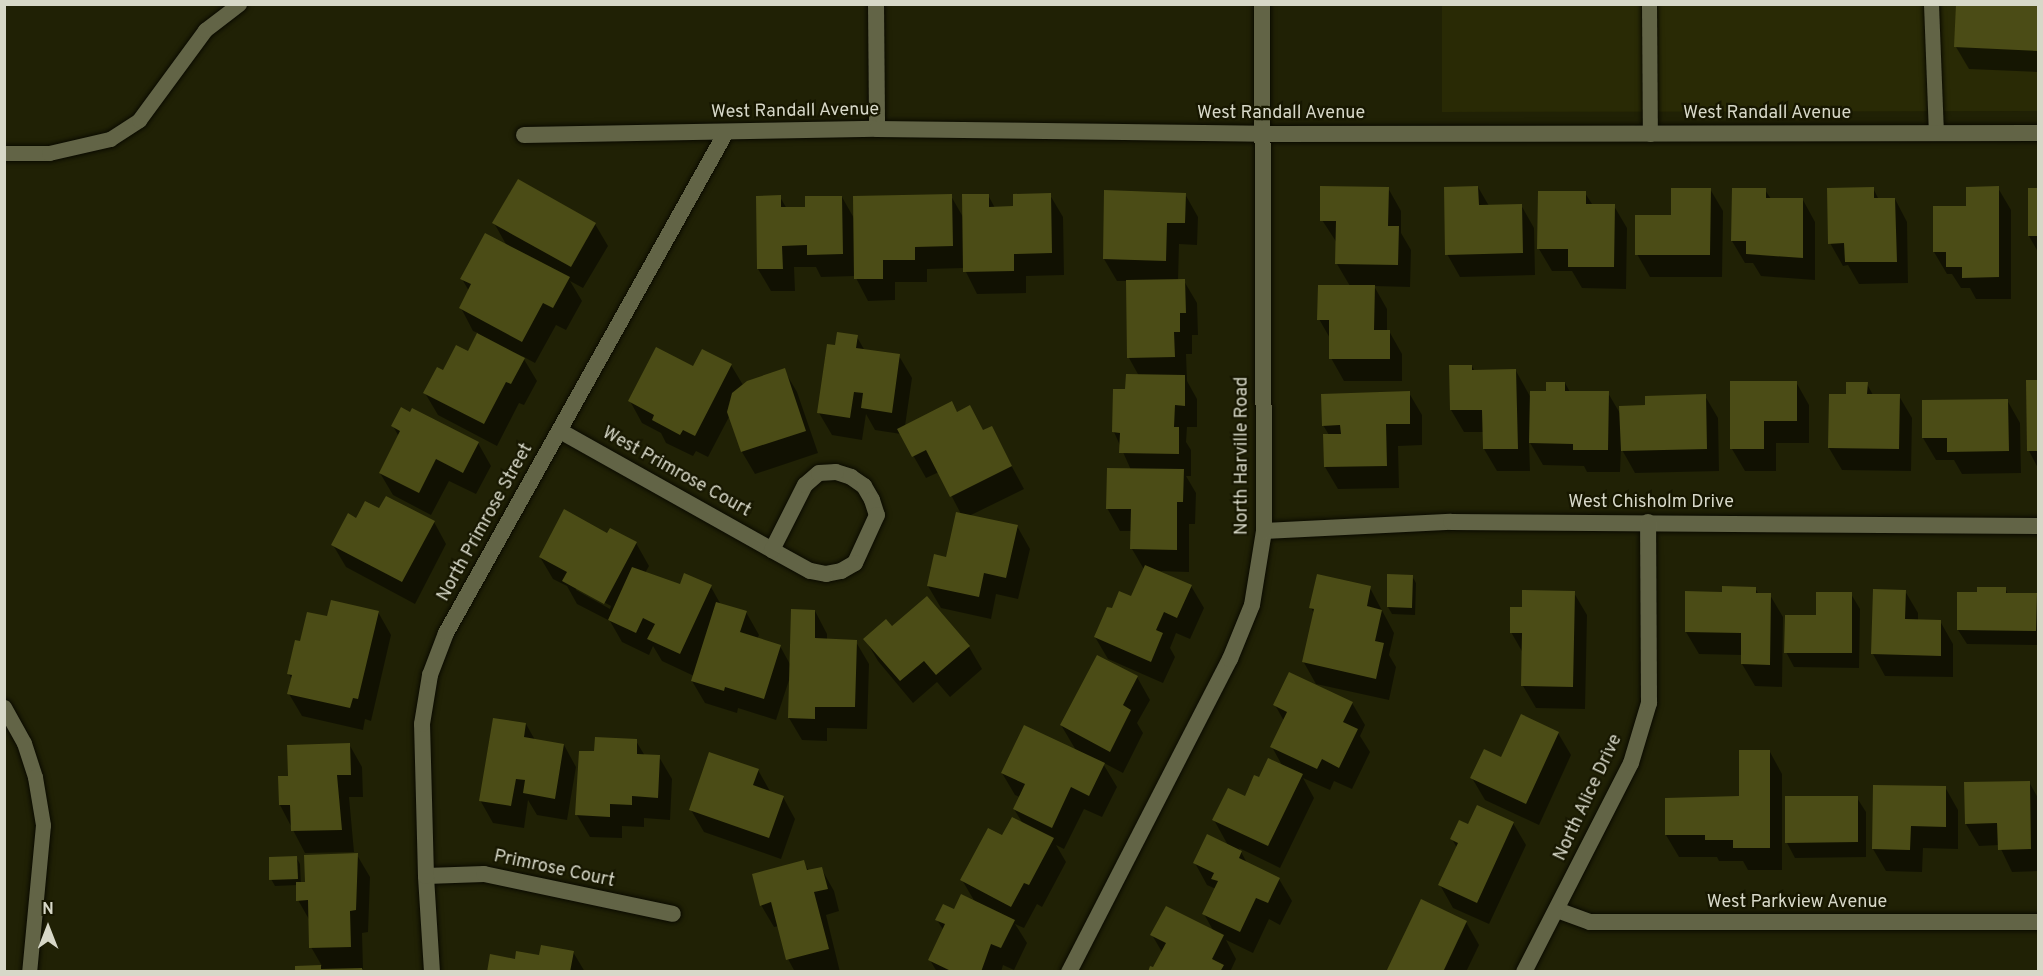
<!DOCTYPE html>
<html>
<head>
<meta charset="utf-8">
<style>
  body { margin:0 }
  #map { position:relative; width:2043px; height:976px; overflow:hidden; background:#202105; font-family:Overpass,sans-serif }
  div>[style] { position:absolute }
  .built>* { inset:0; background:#292a05 }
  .shadow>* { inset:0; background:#0007 }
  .building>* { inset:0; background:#4b4c16 }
  .roads { filter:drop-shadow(0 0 2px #0a0a00) drop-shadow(0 0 2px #0a0a00) }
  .service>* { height:15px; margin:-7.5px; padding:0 7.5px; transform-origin:7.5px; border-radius:7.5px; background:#626446 }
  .minor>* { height:16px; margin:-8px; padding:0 8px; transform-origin:8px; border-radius:8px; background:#626446 }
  span { translate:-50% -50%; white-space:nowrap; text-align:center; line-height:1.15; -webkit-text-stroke:4.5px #171700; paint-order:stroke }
  .street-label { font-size:18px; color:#d7d8c8 }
  .frame { position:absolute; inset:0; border:6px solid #d7d8c8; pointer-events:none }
  .north { position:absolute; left:18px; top:898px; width:60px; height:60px; -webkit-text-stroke:4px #171700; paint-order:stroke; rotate:0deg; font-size:16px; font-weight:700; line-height:24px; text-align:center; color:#d7d8c8 }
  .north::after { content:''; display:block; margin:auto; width:21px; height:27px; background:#d7d8c8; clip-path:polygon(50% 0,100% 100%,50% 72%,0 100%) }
</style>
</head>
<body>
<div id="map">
  <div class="built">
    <i style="clip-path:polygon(1442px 5px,2038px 5px,2038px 111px,1442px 112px)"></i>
  </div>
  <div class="shadow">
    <i style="clip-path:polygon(1958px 4px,2038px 4px,2038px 72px,1969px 69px,1956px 47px)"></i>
    <i style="clip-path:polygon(1478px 187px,1489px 206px,1521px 205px,1534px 228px,1535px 275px,1460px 277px,1447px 254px)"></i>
    <i style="clip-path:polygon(1388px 188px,1401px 211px,1401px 233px,1411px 250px,1410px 287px,1374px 286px,1387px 309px,1387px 331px,1389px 331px,1402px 354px,1402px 381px,1344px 381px,1331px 358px,1331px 340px,1319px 319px,1350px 286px,1337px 264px,1337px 243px,1322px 220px)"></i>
    <i style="clip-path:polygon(1873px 188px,1879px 200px,1895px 199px,1907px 222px,1908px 283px,1859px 284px,1848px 265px,1843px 266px,1830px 243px)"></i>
    <i style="clip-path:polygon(1998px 188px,2011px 210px,2011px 299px,1976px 299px,1970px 288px,1961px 288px,1952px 274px,1947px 274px,1934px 252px,1968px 207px)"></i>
    <i style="clip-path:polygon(1710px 189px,1723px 211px,1722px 277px,1650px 277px,1637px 254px,1672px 217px)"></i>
    <i style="clip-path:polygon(1733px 189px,1765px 190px,1771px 199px,1803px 200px,1815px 222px,1815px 280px,1761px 276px,1753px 263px,1745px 263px,1732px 241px)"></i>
    <i style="clip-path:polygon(2029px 189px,2038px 189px,2038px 252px,2029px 236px)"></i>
    <i style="clip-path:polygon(1585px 193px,1592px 204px,1614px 206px,1627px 228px,1626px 289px,1582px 288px,1572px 271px,1552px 271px,1539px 249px)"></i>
    <i style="clip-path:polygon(1185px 194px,1198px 217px,1197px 245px,1179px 244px,1178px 281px,1184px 281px,1197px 303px,1198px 335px,1192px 335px,1192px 354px,1186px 354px,1187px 381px,1197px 399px,1197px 427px,1187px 427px,1186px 442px,1191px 450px,1191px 476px,1186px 476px,1196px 493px,1195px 524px,1189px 524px,1189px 572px,1156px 571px,1191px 586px,1204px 608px,1190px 639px,1176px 633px,1170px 648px,1175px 657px,1163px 683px,1108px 659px,1095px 637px,1112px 610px,1132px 598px,1145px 571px,1132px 549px,1132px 531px,1120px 531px,1107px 508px,1131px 470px,1114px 432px,1127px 391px,1139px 376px,1129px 358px,1128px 281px,1117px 281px,1104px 259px)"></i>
    <i style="clip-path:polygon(988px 195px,995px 208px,1015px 208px,1050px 195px,1063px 217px,1064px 275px,1026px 276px,1026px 293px,977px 294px,964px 268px,927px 269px,927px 282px,895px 282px,895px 300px,868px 301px,855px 276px,821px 277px,816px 267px,794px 267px,795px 291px,771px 291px,758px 269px,780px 197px,787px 209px,807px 208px,842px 197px,855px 220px,951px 196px,963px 217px)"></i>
    <i style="clip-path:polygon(494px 223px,595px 224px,608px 246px,583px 288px,570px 281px,582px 301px,566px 330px,556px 325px,535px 363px,522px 356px,537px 381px,524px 405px,519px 403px,497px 446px,438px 415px,425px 393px,443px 372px,468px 353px,478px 333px,473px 331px,461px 308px,469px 291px,462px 279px,507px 246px)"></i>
    <i style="clip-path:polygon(857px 337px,865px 351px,899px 356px,912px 378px,905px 426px,957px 413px,984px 432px,991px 428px,1024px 489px,969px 516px,1017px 526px,1030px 549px,1018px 599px,996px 594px,991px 619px,941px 608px,928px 586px,947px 559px,961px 514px,939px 472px,926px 478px,901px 434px,875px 430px,866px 414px,862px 440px,832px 435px,819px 413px,836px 346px)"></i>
    <i style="clip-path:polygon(731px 365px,743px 385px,784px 370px,797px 392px,818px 453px,755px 474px,742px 452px,730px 415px,708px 457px,696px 451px,693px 456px,666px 443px,661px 433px,642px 423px,630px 401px,693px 368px)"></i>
    <i style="clip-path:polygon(1472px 366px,1475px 372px,1516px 371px,1531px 398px,1565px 383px,1570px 392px,1608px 393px,1621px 415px,1647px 407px,1705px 396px,1718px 418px,1719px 471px,1635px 473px,1621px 448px,1620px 472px,1587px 472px,1584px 466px,1543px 465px,1529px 441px,1530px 471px,1497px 471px,1484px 449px,1484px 432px,1464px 432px,1451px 410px)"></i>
    <i style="clip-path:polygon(1796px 382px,1809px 405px,1809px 443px,1776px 443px,1776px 471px,1745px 471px,1732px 449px)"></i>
    <i style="clip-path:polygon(2027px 382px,2038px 382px,2038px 468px,2029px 451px)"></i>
    <i style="clip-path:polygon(1867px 384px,1873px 395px,1899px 396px,1912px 418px,1911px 471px,1842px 470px,1829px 448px,1847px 395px)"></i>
    <i style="clip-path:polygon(1409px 393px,1422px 415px,1422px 445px,1398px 446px,1399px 488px,1338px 489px,1325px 467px,1329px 435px,1323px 425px)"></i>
    <i style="clip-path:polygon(2007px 400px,2020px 423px,2021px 473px,1962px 474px,1954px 460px,1936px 460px,1923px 438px)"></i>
    <i style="clip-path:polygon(393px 426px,478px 443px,491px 466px,476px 494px,449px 481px,431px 515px,393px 495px,380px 473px,399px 437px)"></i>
    <i style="clip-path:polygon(380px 510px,434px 522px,446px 544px,415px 604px,346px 567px,333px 545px,357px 520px)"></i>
    <i style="clip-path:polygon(evenodd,608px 535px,636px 543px,649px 566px,645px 573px,680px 586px,711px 587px,721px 605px,746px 612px,759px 635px,757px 639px,780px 646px,791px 666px,815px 611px,827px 634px,827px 640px,856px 642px,869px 664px,867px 729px,827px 728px,827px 741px,802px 740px,789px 718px,790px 677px,776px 720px,738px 708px,737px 713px,705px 703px,692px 681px,694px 676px,662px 661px,653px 646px,649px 655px,622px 642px,610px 621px,577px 604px,567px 586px,553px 579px,540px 557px,608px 535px,576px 587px,611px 606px,610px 609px,576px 590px,576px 587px)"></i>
    <i style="clip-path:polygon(1389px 576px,1412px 576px,1416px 583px,1415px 615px,1392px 614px,1388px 607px)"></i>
    <i style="clip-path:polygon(1370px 588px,1394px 633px,1389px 655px,1396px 667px,1389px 700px,1316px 684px,1303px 661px,1314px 613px,1311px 608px)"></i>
    <i style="clip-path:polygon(1755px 588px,1759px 595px,1770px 595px,1783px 617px,1782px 687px,1755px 686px,1742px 664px,1742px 655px,1699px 654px,1686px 632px,1723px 593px)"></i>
    <i style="clip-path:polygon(2005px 588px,2008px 594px,2036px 595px,2038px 599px,2038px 645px,1967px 644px,1958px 630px,1979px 594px)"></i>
    <i style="clip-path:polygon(1905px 591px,1918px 613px,1918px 621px,1940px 621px,1953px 644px,1953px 677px,1885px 676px,1873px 654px)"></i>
    <i style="clip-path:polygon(1574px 593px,1587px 615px,1585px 709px,1536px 708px,1523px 686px,1523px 653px,1511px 632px,1523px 609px)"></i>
    <i style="clip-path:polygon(1851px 594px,1860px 609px,1859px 668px,1794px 667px,1786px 652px,1818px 617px)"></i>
    <i style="clip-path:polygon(927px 598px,969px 647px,982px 669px,950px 697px,937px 682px,913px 703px,878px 661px,865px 639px,892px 628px)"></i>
    <i style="clip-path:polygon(378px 612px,391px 635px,371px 721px,365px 719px,363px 730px,302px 716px,289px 694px,292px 680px,289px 674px,301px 643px,328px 618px)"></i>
    <i style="clip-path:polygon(1137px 677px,1150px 700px,1137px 723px,1143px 733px,1123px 773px,1102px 762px,1117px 787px,1102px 817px,1084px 809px,1064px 849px,1056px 845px,1066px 862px,1042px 907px,1037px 904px,1024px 928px,1015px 924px,1027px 943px,1014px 970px,1003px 965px,1001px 972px,937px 972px,930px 960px,944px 931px,937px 920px,975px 902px,962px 880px,1003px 837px,1023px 824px,1014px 809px,1020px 797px,1015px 795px,1002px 773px,1077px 752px,1061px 725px)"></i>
    <i style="clip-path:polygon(1352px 703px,1365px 725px,1360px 736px,1370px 752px,1352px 789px,1334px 781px,1330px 790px,1303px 778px,1314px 798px,1280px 868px,1239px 848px,1248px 865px,1279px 879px,1292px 901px,1280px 925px,1269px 919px,1253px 953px,1226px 940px,1236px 959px,1230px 972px,1151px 972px,1162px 952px,1152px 935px,1214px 932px,1204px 914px,1216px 889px,1207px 885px,1195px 863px,1229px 847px,1214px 820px,1245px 798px,1260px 779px,1283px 767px,1272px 747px,1284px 721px,1275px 705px)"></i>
    <i style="clip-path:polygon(526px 724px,535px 740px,564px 745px,576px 767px,567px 820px,537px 815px,528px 800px,524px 828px,493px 823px,480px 800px)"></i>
    <i style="clip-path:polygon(1558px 733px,1571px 755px,1539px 825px,1485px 800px,1472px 778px,1502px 759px)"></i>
    <i style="clip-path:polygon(636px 741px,645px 756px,659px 757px,672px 779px,670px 820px,644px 818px,644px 827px,622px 826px,622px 838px,590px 837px,577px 815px,596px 753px)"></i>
    <i style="clip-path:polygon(349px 744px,362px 767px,363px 797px,349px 797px,354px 852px,305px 853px,280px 805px,290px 777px)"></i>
    <i style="clip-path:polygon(1770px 752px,1782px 774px,1782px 870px,1748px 870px,1743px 861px,1719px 861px,1717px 857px,1679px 857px,1666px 835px,1666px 799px,1740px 797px)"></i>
    <i style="clip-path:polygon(758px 770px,771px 793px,783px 797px,795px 819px,781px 859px,704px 832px,691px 810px)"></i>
    <i style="clip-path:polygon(2029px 782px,2038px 798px,2038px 871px,2012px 872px,1999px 845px,1979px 846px,1966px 824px)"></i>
    <i style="clip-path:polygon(1945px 787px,1958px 810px,1958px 849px,1923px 848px,1922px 872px,1886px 871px,1873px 849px)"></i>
    <i style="clip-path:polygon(1857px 798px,1866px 812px,1866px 857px,1795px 858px,1787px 843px)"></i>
    <i style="clip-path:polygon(1513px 823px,1526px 845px,1489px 924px,1453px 908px,1440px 885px,1457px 848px,1452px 839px,1469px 826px)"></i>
    <i style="clip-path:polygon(357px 855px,370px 877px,368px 932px,362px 933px,363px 969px,297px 972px,297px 967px,322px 966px,311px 947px,310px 921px,298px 900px,298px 885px,275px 886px,271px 879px,296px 857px,300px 864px,301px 884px,307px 884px)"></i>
    <i style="clip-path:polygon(803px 862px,809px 871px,821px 868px,834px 891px,839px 911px,826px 915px,840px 972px,795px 972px,788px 959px,779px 926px,774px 927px,761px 905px)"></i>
    <i style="clip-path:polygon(1466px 922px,1479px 945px,1466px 972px,1388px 972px)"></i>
    <i style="clip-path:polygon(573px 952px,585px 972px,489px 972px,516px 961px)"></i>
  </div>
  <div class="building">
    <i style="clip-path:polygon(1956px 4px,2038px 4px,2038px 51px,1954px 47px)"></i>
    <i style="clip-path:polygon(518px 179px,596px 223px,571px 267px,492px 223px)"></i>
    <i style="clip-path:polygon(1320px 186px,1389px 187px,1388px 226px,1399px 226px,1398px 265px,1335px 264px,1336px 221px,1320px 221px)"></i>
    <i style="clip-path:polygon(1478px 186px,1479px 205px,1522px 204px,1523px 253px,1445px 255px,1444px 187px)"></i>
    <i style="clip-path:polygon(1999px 186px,1999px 277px,1962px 278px,1962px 267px,1946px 267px,1946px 252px,1933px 252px,1933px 206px,1966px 206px,1966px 187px)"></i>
    <i style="clip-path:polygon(1874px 187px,1874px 198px,1895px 198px,1897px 262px,1845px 262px,1844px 243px,1828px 244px,1827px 188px)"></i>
    <i style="clip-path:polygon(1671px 188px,1711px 188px,1710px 255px,1635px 255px,1635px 215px,1671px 215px)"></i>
    <i style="clip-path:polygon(1732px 188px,1766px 188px,1766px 198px,1803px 198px,1803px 258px,1746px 254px,1746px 241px,1731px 241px)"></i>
    <i style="clip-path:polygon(2028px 188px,2038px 188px,2038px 236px,2028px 236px)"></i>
    <i style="clip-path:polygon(1104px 190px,1186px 193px,1185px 223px,1167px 223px,1166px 261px,1103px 259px)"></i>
    <i style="clip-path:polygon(1538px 191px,1586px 191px,1586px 204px,1615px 204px,1614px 267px,1568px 267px,1568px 249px,1537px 249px)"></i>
    <i style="clip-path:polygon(1051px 193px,1052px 253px,1014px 254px,1014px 271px,963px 272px,962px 194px,989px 194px,989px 207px,1013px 206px,1013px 194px)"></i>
    <i style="clip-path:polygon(952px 194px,953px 246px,915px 247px,915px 260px,883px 260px,883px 279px,854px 279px,853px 196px)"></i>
    <i style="clip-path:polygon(781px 195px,781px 207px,805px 207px,805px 196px,842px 196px,843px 254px,807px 255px,807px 245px,782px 246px,783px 269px,757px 269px,756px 196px)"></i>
    <i style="clip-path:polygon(485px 233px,570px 277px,553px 308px,543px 303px,522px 342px,459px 308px,471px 284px,460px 279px)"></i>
    <i style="clip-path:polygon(1185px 279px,1186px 313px,1180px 313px,1180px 332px,1174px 332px,1175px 357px,1127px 358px,1126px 280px)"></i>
    <i style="clip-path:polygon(1318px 285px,1375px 285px,1374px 330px,1390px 330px,1390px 359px,1329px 359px,1329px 320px,1317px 320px)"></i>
    <i style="clip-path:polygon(837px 332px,858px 335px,856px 348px,900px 354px,892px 413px,861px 408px,863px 393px,854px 392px,850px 418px,817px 413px,827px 344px,835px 345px)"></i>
    <i style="clip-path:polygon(477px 333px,525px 358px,511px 384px,506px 382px,484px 424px,423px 393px,437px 367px,443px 370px,456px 345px,468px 351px)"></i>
    <i style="clip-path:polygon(656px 347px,693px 366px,702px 349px,732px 364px,695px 436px,683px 430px,680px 435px,652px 420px,654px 415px,628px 401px)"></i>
    <i style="clip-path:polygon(1449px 365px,1472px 365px,1472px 370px,1516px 369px,1518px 449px,1483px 449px,1482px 410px,1450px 410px)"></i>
    <i style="clip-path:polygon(785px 368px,806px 431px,741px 452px,727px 412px,732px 393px,747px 381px)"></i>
    <i style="clip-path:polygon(1126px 374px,1185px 375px,1185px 406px,1175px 405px,1174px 427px,1179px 427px,1179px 454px,1119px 453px,1120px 433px,1112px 432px,1113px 389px,1125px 389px)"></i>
    <i style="clip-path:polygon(2026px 380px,2038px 380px,2038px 451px,2027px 451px)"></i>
    <i style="clip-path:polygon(1730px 381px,1797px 381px,1797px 421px,1764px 421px,1764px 449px,1730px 449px)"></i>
    <i style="clip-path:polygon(1546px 382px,1565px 382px,1565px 391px,1609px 391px,1608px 450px,1573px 450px,1573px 444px,1529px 443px,1530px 391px,1546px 391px)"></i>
    <i style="clip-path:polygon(1846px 382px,1868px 382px,1867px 394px,1900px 394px,1899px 449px,1828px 448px,1829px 394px,1846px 394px)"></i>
    <i style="clip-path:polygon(1410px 391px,1410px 424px,1386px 424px,1387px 466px,1324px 467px,1323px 434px,1341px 434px,1340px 425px,1322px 426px,1321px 394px)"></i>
    <i style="clip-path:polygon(1706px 394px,1707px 449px,1621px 451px,1619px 406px,1645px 405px,1645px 396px)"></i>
    <i style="clip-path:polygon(2008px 399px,2009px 451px,1947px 452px,1947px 438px,1922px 438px,1922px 400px)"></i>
    <i style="clip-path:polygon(952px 401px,957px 412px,970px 405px,983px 430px,992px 426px,1012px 466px,950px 497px,926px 450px,912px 457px,897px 429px)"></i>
    <i style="clip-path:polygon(401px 407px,410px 412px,412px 408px,479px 442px,463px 473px,436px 459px,419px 493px,379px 473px,400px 431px,391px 426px)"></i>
    <i style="clip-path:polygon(1107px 468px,1184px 469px,1183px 502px,1177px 502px,1177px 550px,1130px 549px,1131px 509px,1106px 509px)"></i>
    <i style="clip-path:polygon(386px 496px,435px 521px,402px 582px,331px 545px,348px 513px,356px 518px,365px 501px,379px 508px)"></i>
    <i style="clip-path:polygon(564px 509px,607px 533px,610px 528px,637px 542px,604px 604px,562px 581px,567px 572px,539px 557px)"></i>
    <i style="clip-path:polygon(956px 512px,1018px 525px,1006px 578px,984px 573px,979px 597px,927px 586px,934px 554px,946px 557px)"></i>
    <i style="clip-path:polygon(1145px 565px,1192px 585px,1177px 618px,1164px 612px,1156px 630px,1163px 633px,1151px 662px,1094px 637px,1107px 607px,1112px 608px,1119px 591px,1131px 596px)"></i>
    <i style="clip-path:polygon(632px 567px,680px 584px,684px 573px,712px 585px,680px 654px,647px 639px,655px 624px,643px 618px,636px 633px,608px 620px)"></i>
    <i style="clip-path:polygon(1317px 574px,1371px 586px,1367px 606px,1382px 610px,1375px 641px,1384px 643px,1376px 679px,1302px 662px,1314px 609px,1309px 608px)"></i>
    <i style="clip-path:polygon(1387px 574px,1413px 575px,1412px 608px,1387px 607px)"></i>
    <i style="clip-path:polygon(1722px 586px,1756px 587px,1756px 593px,1771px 593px,1770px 665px,1741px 664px,1741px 633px,1685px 632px,1685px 591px,1722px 592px)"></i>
    <i style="clip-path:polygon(1977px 587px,2006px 587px,2006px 593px,2037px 593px,2036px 631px,1957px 630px,1957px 592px,1977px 592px)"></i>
    <i style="clip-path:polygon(1873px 589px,1906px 590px,1905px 619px,1941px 620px,1941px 656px,1871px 654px)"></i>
    <i style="clip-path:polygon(1522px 590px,1575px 591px,1573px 687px,1521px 686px,1522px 633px,1510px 633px,1510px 607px,1522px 607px)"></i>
    <i style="clip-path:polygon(1816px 592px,1852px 592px,1852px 653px,1784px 653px,1785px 615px,1816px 615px)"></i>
    <i style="clip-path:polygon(927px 596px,970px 646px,936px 675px,924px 661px,900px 681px,863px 639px,886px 619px,892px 626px)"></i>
    <i style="clip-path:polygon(331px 600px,379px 611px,358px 699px,353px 698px,350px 708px,287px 694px,292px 675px,287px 674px,295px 640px,300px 641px,307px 612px,327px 616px)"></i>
    <i style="clip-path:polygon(716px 602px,747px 611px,740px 632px,781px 645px,764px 699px,725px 687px,724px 691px,691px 681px)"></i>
    <i style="clip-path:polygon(791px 609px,815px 610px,815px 638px,857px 640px,855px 707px,815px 707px,815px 719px,788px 718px)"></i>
    <i style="clip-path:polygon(1097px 655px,1138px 676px,1123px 705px,1131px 710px,1110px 752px,1060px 725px)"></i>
    <i style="clip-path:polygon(1289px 672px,1353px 702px,1343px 722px,1358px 729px,1339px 768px,1322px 759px,1317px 769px,1270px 747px,1287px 712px,1273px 705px)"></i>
    <i style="clip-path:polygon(1521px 714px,1559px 732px,1526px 804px,1470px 778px,1484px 749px,1501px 757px)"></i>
    <i style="clip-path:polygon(493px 718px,526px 723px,524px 737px,564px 744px,555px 799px,523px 793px,525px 780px,516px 779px,511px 806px,479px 801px)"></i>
    <i style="clip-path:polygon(1024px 725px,1105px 763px,1089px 796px,1071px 787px,1052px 828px,1013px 809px,1025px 784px,1001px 773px)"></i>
    <i style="clip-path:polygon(595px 737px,637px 739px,637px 754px,660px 755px,658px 798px,632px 796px,632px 805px,610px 804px,610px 817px,575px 815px,579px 751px,594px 751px)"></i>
    <i style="clip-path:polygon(350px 743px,351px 775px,337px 775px,342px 830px,291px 831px,290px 805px,279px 805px,278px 776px,288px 776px,287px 745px)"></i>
    <i style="clip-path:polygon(1739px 750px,1770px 750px,1770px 848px,1733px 848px,1733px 840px,1705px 840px,1705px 835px,1665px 835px,1665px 798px,1739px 796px)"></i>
    <i style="clip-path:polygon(709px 752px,759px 769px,753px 785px,784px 796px,769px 838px,689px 810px)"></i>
    <i style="clip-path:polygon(1268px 758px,1303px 774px,1268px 846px,1212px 820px,1228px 788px,1245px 796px,1254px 775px,1259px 777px)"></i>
    <i style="clip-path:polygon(2030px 781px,2031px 849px,1998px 850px,1997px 823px,1965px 824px,1964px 782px)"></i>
    <i style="clip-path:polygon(1873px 785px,1946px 786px,1946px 827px,1911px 826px,1910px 850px,1872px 849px)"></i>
    <i style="clip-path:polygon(1785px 796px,1858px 796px,1858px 842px,1785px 843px)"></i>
    <i style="clip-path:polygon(1477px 805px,1514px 822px,1477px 903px,1438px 885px,1458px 843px,1450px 839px,1459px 820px,1468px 824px)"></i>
    <i style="clip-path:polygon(1012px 817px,1054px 838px,1029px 885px,1024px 883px,1011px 907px,960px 880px,988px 828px,1002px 835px)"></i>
    <i style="clip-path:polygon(1207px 834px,1242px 851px,1239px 858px,1280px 878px,1268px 903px,1256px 898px,1240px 932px,1202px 914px,1218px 881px,1211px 879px,1214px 873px,1193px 863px)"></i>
    <i style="clip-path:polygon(358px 853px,356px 910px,350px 911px,351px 947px,309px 948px,308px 900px,296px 901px,296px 882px,305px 882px,304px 855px)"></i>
    <i style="clip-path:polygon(297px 856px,298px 879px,269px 880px,269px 857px)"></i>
    <i style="clip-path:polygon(804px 860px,807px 870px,822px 867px,828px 889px,814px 892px,829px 949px,786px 960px,771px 902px,760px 906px,752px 874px)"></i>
    <i style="clip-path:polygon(961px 894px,1015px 920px,1001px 948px,991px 944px,981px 972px,953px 972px,928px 960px,945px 924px,935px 920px,943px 904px,954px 909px)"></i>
    <i style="clip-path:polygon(1421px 899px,1467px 921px,1443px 972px,1386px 972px)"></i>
    <i style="clip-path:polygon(1166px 906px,1224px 935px,1212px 959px,1224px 965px,1220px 972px,1148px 972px,1150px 966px,1153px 967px,1166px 943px,1150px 935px)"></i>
    <i style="clip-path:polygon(541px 945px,574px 951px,570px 972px,487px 972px,490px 954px,515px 959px,516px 951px,539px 955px)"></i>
    <i style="clip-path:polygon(321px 965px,321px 969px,362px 968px,363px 972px,295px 972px,295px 966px)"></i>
  </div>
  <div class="roads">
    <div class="service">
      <i style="left:1649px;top:4px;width:130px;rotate:89.6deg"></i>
      <i style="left:1931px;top:4px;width:129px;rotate:87.8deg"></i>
      <i style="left:4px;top:153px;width:45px"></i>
      <i style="left:49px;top:153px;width:63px;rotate:-12.9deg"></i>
      <i style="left:110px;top:139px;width:35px;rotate:-33deg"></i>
      <i style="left:139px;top:120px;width:112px;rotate:-53.7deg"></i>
      <i style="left:205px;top:30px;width:43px;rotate:-37.4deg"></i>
      <i style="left:4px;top:707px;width:41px;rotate:60.9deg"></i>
      <i style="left:24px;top:743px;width:36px;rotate:72deg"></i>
      <i style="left:35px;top:777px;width:49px;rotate:80.5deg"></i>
      <i style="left:43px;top:825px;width:148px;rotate:95.4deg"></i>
    </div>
    <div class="minor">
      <i style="left:876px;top:4px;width:125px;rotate:89.5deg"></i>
      <i style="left:524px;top:135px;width:353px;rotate:-1deg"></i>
      <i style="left:877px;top:129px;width:385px;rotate:0.7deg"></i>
      <i style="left:1262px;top:134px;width:776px;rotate:-0.07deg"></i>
      <i style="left:560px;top:431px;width:243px;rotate:29.3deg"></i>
      <i style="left:836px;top:472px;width:16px;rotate:18deg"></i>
      <i style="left:851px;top:477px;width:16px;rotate:35deg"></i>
      <i style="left:864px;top:486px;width:16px;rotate:60deg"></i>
      <i style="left:872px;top:500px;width:16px;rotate:72deg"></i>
      <i style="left:877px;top:515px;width:53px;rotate:114.6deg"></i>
      <i style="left:855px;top:563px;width:16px;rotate:150deg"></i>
      <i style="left:841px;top:571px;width:15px;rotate:169deg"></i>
      <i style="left:826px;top:574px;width:16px;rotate:-169deg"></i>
      <i style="left:810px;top:571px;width:43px;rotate:-151.1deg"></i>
      <i style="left:772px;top:550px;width:73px;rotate:-63.1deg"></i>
      <i style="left:805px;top:485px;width:18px;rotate:-41deg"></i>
      <i style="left:819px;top:473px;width:17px;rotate:-3deg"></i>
      <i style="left:1264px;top:531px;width:187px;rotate:-2.8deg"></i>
      <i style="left:1451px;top:522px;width:587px;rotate:0.39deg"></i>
      <i style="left:426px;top:876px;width:58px;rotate:-2deg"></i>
      <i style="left:484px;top:874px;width:193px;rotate:11.9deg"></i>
      <i style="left:1557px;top:910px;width:35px;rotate:20deg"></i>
      <i style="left:1590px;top:922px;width:448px"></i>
      <i style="left:432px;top:972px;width:96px;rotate:-93.6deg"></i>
      <i style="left:426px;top:876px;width:152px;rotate:-91.5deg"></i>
      <i style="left:422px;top:724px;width:50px;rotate:-80.7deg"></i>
      <i style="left:430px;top:675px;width:45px;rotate:-69.1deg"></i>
      <i style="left:446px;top:633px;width:572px;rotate:-60.79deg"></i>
      <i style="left:1069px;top:972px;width:352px;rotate:-62.8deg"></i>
      <i style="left:1230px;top:659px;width:58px;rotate:-67.8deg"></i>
      <i style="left:1252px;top:605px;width:75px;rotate:-80.8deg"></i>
      <i style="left:1264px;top:531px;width:527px;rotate:-90.22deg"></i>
      <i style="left:1524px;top:972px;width:235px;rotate:-62.9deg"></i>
      <i style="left:1631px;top:763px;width:63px;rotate:-73.3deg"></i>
      <i style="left:1649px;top:703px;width:181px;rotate:-90.3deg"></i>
    </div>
  </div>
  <div class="street-label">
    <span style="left:795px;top:112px;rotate:-1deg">West Randall Avenue</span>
    <span style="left:1281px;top:114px">West Randall Avenue</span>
    <span style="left:1767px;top:114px">West Randall Avenue</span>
    <span style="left:1243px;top:456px;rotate:-90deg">North Harville Road</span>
    <span style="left:676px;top:473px;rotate:29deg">West Primrose Court</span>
    <span style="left:1651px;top:503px">West Chisholm Drive</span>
    <span style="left:486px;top:523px;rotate:-61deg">North Primrose Street</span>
    <span style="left:1589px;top:798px;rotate:-65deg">North Alice Drive</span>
    <span style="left:554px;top:870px;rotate:12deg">Primrose Court</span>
    <span style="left:1797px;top:903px">West Parkview Avenue</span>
  </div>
  <div class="frame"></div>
  <div class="north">N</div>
</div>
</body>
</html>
